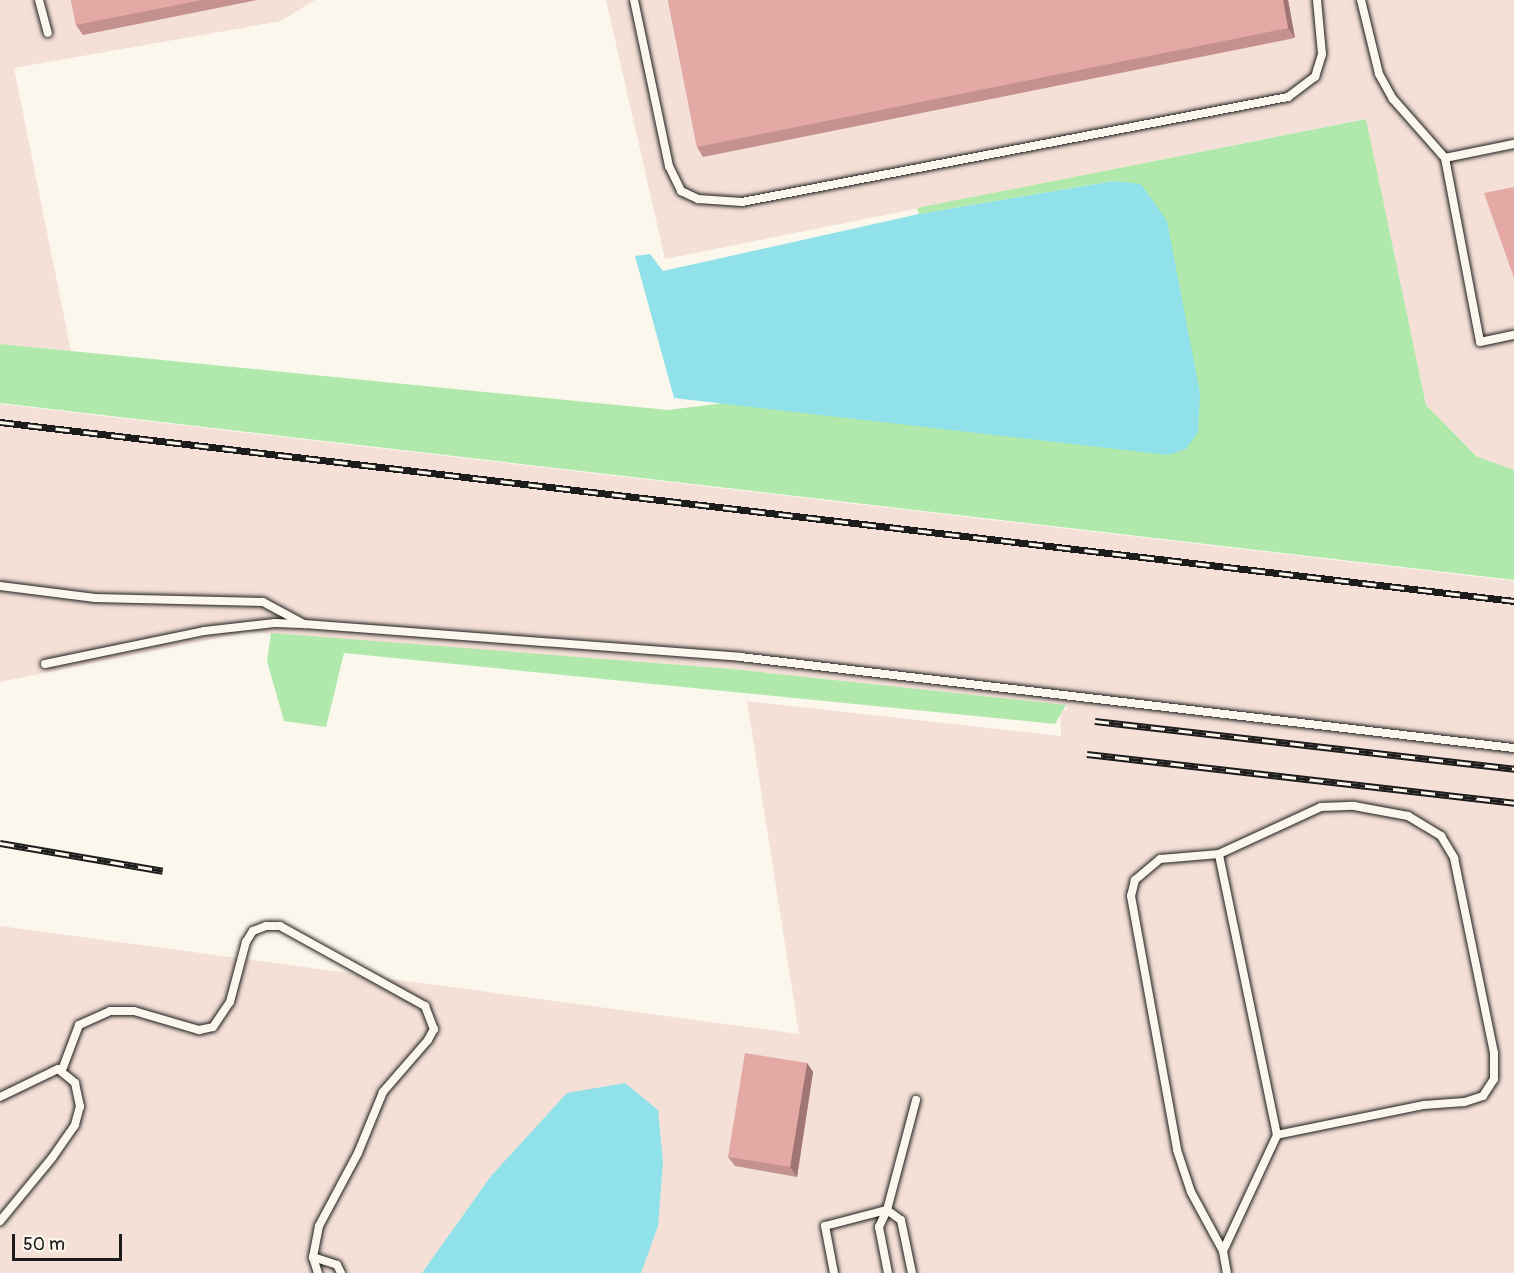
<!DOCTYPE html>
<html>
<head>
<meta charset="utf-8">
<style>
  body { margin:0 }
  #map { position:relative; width:1514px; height:1273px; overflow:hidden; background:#fbf7ec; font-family:Pangolin,sans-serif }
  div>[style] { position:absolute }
  .built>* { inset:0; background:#f4e0d7 }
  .green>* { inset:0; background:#b1e9ad }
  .water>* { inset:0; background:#90e1e9 }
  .roads { filter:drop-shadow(0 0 2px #1c1c1c) drop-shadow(0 0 2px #1c1c1c) }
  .service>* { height:8px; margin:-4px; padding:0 4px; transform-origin:4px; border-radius:4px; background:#fbf7ec }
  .rail>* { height:7px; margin-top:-3.5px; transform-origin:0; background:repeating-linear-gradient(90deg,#fbf7ec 0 14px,#1c1c1c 0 28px); box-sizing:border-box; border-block:2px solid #1c1c1c }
  .wall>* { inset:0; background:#c4918e }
  .shaded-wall>* { inset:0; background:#a07674 }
  .building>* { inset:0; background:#e4a9a5 }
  span { translate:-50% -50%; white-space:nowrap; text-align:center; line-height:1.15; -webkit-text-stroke:6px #fbf7ec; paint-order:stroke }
  .scale { position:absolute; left:12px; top:1234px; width:110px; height:27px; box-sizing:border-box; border:3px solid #1c1c1c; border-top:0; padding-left:8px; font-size:18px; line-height:21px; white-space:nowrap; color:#1c1c1c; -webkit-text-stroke:4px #fbf7ec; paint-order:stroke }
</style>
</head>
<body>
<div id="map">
  <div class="built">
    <i style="clip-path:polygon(0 0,315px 0,281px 21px,14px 68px,71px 351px,0 344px)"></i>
    <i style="clip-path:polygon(606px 0,1514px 0,1514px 470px,1476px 456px,1426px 405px,1365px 119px,665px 259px)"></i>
    <i style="clip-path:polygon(0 404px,1514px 581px,1514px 1273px,0 1273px,0 926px,799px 1034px,747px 701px,1061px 736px,1060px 710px,1067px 710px,1066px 705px,733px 669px,248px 632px,0 682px)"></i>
  </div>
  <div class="green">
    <i style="clip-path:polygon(1366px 119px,1426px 405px,1476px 456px,1514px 470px,1514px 580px,0 403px,0 344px,668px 410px,724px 403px,1114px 181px,919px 214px,917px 208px)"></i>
    <i style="clip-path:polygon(271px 633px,733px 669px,1066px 705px,1055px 724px,344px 653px,326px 727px,284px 721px,267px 661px)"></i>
  </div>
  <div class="water">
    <i style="clip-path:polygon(1114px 181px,1141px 184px,1167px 221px,1200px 393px,1198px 432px,1186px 449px,1168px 455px,674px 398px,635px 256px,650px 254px,663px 271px,919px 214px)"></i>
    <i style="clip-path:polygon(625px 1083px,658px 1110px,663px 1162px,658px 1226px,641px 1273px,422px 1273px,491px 1176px,567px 1093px)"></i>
  </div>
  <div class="roads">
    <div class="service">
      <i style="left:39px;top:0;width:34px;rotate:75deg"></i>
      <i style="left:634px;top:0;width:170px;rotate:78.1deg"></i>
      <i style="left:669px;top:166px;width:28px;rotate:64deg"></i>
      <i style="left:681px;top:191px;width:19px;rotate:25deg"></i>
      <i style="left:698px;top:199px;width:44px;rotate:3.9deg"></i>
      <i style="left:742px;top:202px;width:556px;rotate:-10.89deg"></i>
      <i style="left:1288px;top:97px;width:34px;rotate:-37deg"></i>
      <i style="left:1315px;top:77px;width:24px;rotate:-73deg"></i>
      <i style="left:1322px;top:54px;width:54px;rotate:-95.3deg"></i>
      <i style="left:1361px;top:0;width:76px;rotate:76.3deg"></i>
      <i style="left:1379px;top:74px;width:29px;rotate:61deg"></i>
      <i style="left:1393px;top:99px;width:79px;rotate:48.6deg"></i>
      <i style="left:1445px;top:158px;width:187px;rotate:79.2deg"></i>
      <i style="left:1480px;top:342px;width:35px;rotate:-12deg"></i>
      <i style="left:1445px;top:158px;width:70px;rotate:-11.5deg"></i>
      <i style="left:0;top:586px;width:96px;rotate:7.2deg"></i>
      <i style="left:95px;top:598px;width:168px;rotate:1.4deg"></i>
      <i style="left:263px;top:602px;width:47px;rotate:28.2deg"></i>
      <i style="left:304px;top:624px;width:437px;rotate:4.3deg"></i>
      <i style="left:740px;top:657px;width:779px;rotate:6.71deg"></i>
      <i style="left:45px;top:664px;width:162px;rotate:-11.7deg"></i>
      <i style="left:204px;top:631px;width:71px;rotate:-6.4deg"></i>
      <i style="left:275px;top:623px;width:26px;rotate:2deg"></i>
      <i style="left:1219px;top:854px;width:112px;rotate:-24.7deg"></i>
      <i style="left:1321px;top:807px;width:33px;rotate:-2deg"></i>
      <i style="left:1354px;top:806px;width:55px;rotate:10.5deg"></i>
      <i style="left:1408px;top:816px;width:39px;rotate:31deg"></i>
      <i style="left:1441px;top:836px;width:26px;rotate:59deg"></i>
      <i style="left:1454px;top:858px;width:199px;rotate:78.4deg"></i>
      <i style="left:1494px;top:1053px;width:26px;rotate:90deg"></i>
      <i style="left:1494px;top:1079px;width:20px;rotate:123deg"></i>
      <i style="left:1483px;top:1096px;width:20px;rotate:162deg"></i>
      <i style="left:1464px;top:1102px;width:40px;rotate:175.7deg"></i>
      <i style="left:1424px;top:1105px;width:150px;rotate:168.5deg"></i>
      <i style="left:62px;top:1070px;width:48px;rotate:-69.3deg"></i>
      <i style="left:79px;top:1025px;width:34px;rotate:-24deg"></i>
      <i style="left:110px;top:1011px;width:24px"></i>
      <i style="left:134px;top:1011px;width:68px;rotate:16.3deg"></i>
      <i style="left:199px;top:1030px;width:14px;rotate:-12deg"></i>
      <i style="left:213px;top:1027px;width:30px;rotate:-56deg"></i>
      <i style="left:230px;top:1002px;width:62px;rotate:-75.1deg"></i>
      <i style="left:246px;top:942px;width:13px;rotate:-58deg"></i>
      <i style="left:253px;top:931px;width:14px;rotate:-21deg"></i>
      <i style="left:266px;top:926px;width:14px"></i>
      <i style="left:280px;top:926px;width:166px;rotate:28.9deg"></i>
      <i style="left:425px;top:1006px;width:25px;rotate:69deg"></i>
      <i style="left:434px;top:1029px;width:13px;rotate:119deg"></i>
      <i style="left:428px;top:1040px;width:69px;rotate:130.9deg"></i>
      <i style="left:383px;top:1092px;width:66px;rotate:112.3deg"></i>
      <i style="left:358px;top:1153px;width:83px;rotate:118.1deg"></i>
      <i style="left:319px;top:1226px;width:32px;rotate:101deg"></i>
      <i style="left:313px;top:1257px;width:17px;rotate:73deg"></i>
      <i style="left:0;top:1097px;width:64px;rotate:-25.8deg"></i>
      <i style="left:58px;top:1069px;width:22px;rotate:39deg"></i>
      <i style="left:75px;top:1083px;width:24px;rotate:78deg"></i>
      <i style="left:80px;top:1106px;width:20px;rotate:105deg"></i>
      <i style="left:75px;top:1125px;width:40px;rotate:124.9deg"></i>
      <i style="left:52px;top:1158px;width:82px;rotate:129.5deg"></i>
      <i style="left:1223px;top:1251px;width:128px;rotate:-65deg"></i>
      <i style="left:1277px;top:1135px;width:287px;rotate:-101.7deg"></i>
      <i style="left:1219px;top:854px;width:59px;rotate:175.2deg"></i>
      <i style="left:1160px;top:859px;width:33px;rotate:140deg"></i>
      <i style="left:1135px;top:880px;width:16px;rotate:104deg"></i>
      <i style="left:1131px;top:896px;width:258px;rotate:79.7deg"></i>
      <i style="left:1177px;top:1150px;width:44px;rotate:71.6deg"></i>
      <i style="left:1191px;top:1192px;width:67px;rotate:61.5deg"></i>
      <i style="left:1223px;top:1251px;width:22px;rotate:80deg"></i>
      <i style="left:313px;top:1257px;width:25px;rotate:18deg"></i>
      <i style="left:337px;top:1265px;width:9px;rotate:63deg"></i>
      <i style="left:834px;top:1273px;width:48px;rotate:-100.8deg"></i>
      <i style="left:825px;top:1226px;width:64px;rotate:-14.5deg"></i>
      <i style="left:887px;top:1210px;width:114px;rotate:-75.2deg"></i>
      <i style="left:888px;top:1273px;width:47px;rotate:-101.1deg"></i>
      <i style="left:879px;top:1227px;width:19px;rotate:-65deg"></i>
      <i style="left:887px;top:1210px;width:17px;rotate:36deg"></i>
      <i style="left:901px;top:1220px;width:54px;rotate:78.3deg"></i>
    </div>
  </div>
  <div class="rail">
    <i style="left:0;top:422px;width:1525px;rotate:6.74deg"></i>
    <i style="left:1095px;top:721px;width:422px;rotate:6.5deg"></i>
    <i style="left:1087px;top:754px;width:430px;rotate:6.5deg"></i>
    <i style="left:0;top:843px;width:165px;rotate:9.7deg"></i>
  </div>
  <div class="wall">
    <i style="clip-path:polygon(71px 0,257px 0,83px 35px,76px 25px)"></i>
    <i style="clip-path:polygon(668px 0,1288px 0,1295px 38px,703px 157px,697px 147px)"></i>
    <i style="clip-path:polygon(807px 1063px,813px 1072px,797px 1177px,735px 1166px,728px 1157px)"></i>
  </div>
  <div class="shaded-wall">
    <i style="clip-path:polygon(1283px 0,1288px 0,1295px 38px,1288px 28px)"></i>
    <i style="clip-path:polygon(807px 1063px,813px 1072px,797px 1177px,790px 1167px)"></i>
  </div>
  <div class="building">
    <i style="clip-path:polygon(71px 0,202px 0,76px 25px)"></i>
    <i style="clip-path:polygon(668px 0,1283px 0,1288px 28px,697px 147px)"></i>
    <i style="clip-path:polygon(1514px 187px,1514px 278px,1484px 193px)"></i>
    <i style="clip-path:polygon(745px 1053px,807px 1063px,790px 1167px,728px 1157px)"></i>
  </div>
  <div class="scale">50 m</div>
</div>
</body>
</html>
